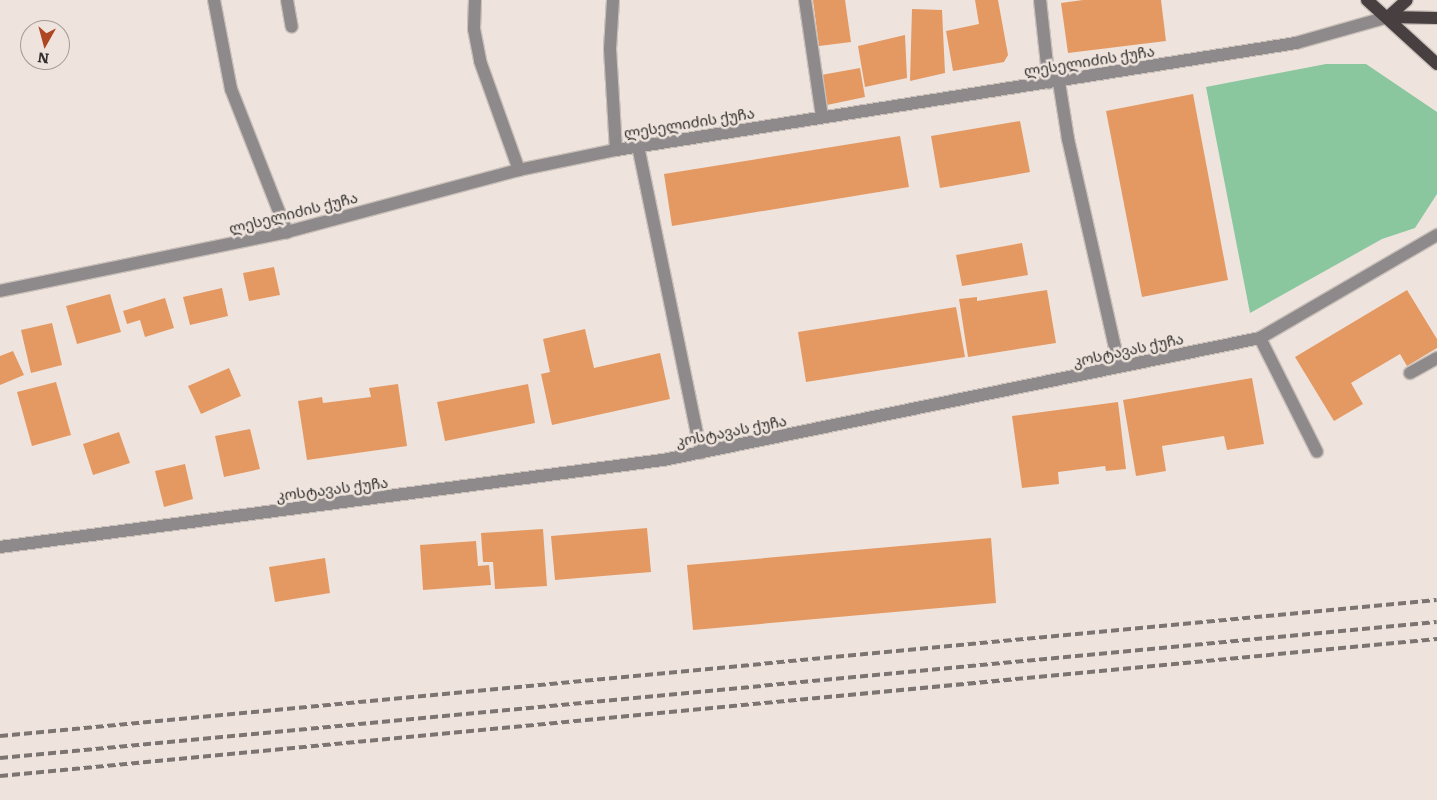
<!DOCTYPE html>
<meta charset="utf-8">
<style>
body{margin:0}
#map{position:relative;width:1437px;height:800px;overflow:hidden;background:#eee4dd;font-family:Literata,"Noto Sans Georgian",serif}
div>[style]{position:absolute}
.green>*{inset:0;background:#8ac69e}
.building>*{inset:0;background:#e49963}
.roads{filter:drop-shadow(1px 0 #c9c0ba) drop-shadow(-1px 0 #c9c0ba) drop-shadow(0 1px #c9c0ba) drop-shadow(0 -1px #c9c0ba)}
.minor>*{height:12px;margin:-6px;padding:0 6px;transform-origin:6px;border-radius:6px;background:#8e898a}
.major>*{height:12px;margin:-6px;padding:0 6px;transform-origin:6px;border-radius:6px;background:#483f41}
.rail>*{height:4px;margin-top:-2px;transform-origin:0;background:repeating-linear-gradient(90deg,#7b7470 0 8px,transparent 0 12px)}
span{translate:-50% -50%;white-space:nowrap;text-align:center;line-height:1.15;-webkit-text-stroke:5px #eee4dd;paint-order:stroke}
.street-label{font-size:15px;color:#34302e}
.north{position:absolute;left:20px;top:20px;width:50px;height:50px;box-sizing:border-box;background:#eee4dd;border:1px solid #a49c97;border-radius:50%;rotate:187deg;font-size:14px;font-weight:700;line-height:20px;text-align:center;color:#34302e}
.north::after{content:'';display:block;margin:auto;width:18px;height:22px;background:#ae4623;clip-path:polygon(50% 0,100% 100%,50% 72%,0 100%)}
</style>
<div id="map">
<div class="green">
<div style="clip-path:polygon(1326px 64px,1366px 64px,1437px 112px,1437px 194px,1415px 228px,1382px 239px,1250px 313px,1206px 87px)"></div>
</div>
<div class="building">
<div style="clip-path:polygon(813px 0,845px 0,851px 42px,819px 46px)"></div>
<div style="clip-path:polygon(975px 0,998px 0,1008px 55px,1004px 62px,953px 71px,946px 31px,979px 24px)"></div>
<div style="clip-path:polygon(1083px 0,1161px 0,1166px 41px,1068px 53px,1061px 3px)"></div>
<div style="clip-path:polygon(912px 9px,942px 10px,945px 73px,910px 81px)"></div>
<div style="clip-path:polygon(905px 35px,907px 78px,865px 87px,858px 46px)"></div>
<div style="clip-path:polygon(860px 68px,865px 97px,827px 105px,821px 75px)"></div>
<div style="clip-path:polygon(1193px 94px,1228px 280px,1142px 297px,1106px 111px)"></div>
<div style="clip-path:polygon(1020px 121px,1030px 172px,940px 188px,931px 136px)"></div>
<div style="clip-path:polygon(900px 136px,909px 187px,672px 226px,664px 174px)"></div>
<div style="clip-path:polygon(1022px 243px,1028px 275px,962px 286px,956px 255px)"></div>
<div style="clip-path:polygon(274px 267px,280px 295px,249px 301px,243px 273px)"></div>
<div style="clip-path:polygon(222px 288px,228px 316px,190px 325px,183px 297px)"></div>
<div style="clip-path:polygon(1047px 290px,1056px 343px,968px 357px,959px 299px,977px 297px,977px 301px)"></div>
<div style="clip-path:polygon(1407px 290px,1437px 339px,1437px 348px,1407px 366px,1400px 354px,1351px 383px,1363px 404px,1334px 421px,1295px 357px)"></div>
<div style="clip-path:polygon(110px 294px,121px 332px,77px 344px,66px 306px)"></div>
<div style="clip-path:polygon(165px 298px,174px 328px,145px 337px,140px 320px,127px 324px,123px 311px)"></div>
<div style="clip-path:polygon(956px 307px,965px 357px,806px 382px,798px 332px)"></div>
<div style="clip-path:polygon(52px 323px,62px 365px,31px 373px,21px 330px)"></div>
<div style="clip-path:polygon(585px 329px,594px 368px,660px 353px,670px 399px,552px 425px,541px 374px,550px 372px,543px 339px)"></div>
<div style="clip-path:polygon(13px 351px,24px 375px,0 385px,0 356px)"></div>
<div style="clip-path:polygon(229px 368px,241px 396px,201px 414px,188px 386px)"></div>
<div style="clip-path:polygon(1252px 378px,1264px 444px,1227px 450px,1224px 436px,1162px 446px,1166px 471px,1136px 476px,1123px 400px)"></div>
<div style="clip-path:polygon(56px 382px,71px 435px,32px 446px,17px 392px)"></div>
<div style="clip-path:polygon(398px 384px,407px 446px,307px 460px,298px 401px,322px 397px,323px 403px,371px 397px,369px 388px)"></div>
<div style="clip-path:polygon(528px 384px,535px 423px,445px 441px,437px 402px)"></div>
<div style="clip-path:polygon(1118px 402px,1126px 469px,1106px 471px,1105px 466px,1058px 472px,1059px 484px,1022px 488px,1012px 416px)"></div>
<div style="clip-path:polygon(250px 429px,260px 469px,224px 477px,215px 436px)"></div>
<div style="clip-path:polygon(119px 432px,130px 463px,93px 475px,83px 444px)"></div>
<div style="clip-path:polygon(185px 464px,193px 499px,164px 507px,155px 471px)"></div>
<div style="clip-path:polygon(647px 528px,651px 572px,555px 580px,551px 536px)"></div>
<div style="clip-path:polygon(543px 529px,547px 586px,495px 589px,493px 562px,483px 562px,481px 533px)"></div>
<div style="clip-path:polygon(991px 538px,996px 603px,693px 630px,687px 565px)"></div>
<div style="clip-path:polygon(476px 541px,478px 566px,489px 565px,491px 585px,423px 590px,420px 545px)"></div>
<div style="clip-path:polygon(325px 558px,330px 593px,275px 602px,269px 567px)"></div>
</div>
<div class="roads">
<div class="minor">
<div style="left:214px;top:0;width:91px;rotate:79.2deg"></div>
<div style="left:231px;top:89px;width:154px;rotate:68.6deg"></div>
<div style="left:287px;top:0;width:27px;rotate:80deg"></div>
<div style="left:475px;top:0;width:29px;rotate:92deg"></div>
<div style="left:474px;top:29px;width:33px;rotate:79deg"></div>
<div style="left:480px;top:61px;width:116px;rotate:70.3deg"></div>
<div style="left:613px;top:0;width:49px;rotate:93.5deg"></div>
<div style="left:610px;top:49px;width:101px;rotate:86.6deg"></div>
<div style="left:805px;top:0;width:118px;rotate:81.7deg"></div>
<div style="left:1040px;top:0;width:83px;rotate:83.8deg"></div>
<div style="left:1059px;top:82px;width:58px;rotate:81deg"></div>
<div style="left:1068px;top:139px;width:233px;rotate:77.3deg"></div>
<div style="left:638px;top:146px;width:313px;rotate:78.4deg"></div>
<div style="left:0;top:291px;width:293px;rotate:-11.6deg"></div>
<div style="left:287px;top:232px;width:240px;rotate:-15deg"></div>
<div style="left:519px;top:170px;width:99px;rotate:-11.7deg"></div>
<div style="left:616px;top:150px;width:688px;rotate:-8.94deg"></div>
<div style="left:1296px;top:43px;width:96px;rotate:-15.8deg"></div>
<div style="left:1260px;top:338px;width:127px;rotate:63.4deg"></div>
<div style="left:1410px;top:373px;width:31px;rotate:-29deg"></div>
<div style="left:0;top:547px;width:669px;rotate:-7.48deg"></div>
<div style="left:663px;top:460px;width:609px;rotate:-11.55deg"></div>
<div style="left:1260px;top:338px;width:205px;rotate:-30.2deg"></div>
</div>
<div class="major">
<div style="left:1367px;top:0;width:95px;rotate:42.4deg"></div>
<div style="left:1388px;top:17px;width:49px;rotate:1.2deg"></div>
<div style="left:1388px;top:17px;width:25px;rotate:-42deg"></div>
</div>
</div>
<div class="rail">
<div style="left:0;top:736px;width:1443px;rotate:-5.41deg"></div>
<div style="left:0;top:758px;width:1443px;rotate:-5.41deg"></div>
<div style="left:0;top:776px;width:1444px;rotate:-5.45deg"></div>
</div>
<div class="street-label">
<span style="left:1089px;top:60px;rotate:-9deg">ლესელიძის ქუჩა</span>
<span style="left:689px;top:122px;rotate:-9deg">ლესელიძის ქუჩა</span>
<span style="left:293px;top:212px;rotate:-14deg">ლესელიძის ქუჩა</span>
<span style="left:1128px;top:349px;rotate:-12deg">კოსტავას ქუჩა</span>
<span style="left:731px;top:430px;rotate:-11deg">კოსტავას ქუჩა</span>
<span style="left:332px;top:488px;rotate:-7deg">კოსტავას ქუჩა</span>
</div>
<div class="north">N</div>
</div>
